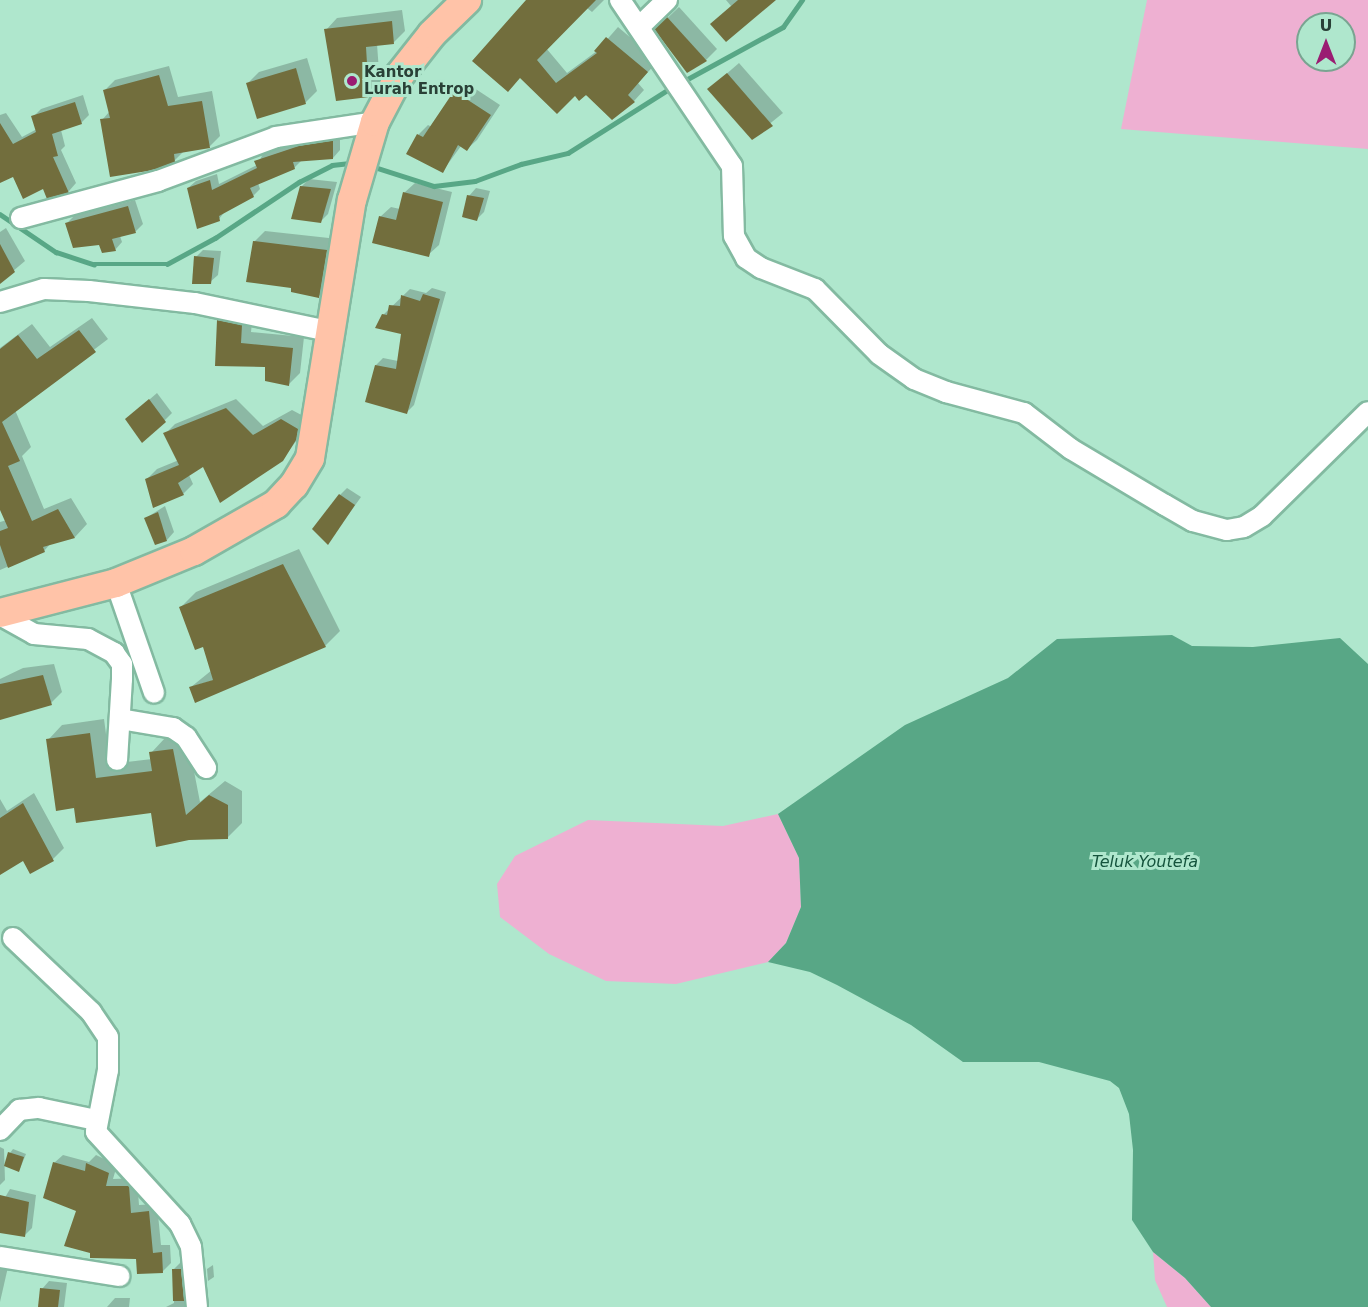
<!DOCTYPE html>
<style>
body{margin:0}
#map{position:relative;width:1368px;height:1307px;overflow:hidden;background:#afe7cd;font-family:"DejaVu Sans",sans-serif}
div>[style]{position:absolute}
.green>*{inset:0;background:#eeb0d2}
.water>*{inset:0;background:#58a786}
.shadow>*{inset:0;background:#0003}
.stream>*{height:4.5px;margin:-2.25px;padding:0 2.25px;transform-origin:2.25px;border-radius:2.25px;background:#58a786}
.building>*{inset:0;background:#726e3d}
.roads{filter:drop-shadow(2px 0 #83baa1) drop-shadow(-2px 0 #83baa1) drop-shadow(0 2px #83baa1) drop-shadow(0 -2px #83baa1)}
.minor>*{height:20px;margin:-10px;padding:0 10px;transform-origin:10px;border-radius:10px;background:#fff}
.highway>*{height:28px;margin:-14px;padding:0 14px;transform-origin:14px;border-radius:14px;background:#ffc3a8}
.dots>*{width:16px;height:16px;translate:-50% -50%;box-sizing:border-box;border:3px solid #afe7cd;border-radius:50%}
span{translate:-50% -50%;white-space:nowrap;text-align:center;line-height:1.15;-webkit-text-stroke:6px #afe7cd;paint-order:stroke}
.poi-label{font-size:15px;color:#294036;font-weight:700}
.left{translate:0 -50%;text-align:left}
.water-label{font-size:16px;color:#15543d;font-style:italic}
.north{position:absolute;left:1296px;top:12px;width:60px;height:60px;box-sizing:border-box;background:#afe7cd;border:2px solid #79a491;border-radius:50%;rotate:0deg;font-size:16px;font-weight:700;line-height:24px;text-align:center;color:#294036}
.north::after{content:'';display:block;margin:auto;width:21px;height:27px;background:#9a1c72;clip-path:polygon(50% 0,100% 100%,50% 72%,0 100%)}
</style>
<div id="map">
<div class="green">
<div style="clip-path:polygon(evenodd,1147px 0,1368px 0,1368px 149px,1121px 129px,1147px 0,1308px 24px,1344px 24px,1344px 60px,1308px 60px,1308px 24px)"></div>
<div style="clip-path:polygon(778px 814px,799px 858px,801px 907px,786px 943px,768px 962px,676px 984px,606px 981px,549px 954px,500px 917px,497px 884px,515px 856px,588px 820px,723px 826px)"></div>
<div style="clip-path:polygon(1153px 1252px,1185px 1278px,1211px 1307px,1167px 1307px,1155px 1280px)"></div>
</div>
<div class="water">
<div style="clip-path:polygon(1172px 635px,1192px 646px,1253px 647px,1340px 638px,1368px 664px,1368px 1307px,1211px 1307px,1185px 1278px,1153px 1252px,1132px 1220px,1133px 1150px,1129px 1114px,1119px 1088px,1110px 1081px,1039px 1062px,963px 1062px,911px 1025px,837px 985px,810px 972px,768px 962px,786px 943px,801px 907px,799px 858px,778px 814px,905px 725px,1008px 678px,1057px 639px)"></div>
</div>
<div class="shadow">
<div style="clip-path:polygon(529px 0,604px 0,592px 12px,587px 8px,546px 48px,567px 73px,597px 51px,618px 27px,658px 61px,638px 83px,644px 90px,634px 101px,575px 94px,521px 76px)"></div>
<div style="clip-path:polygon(726px 0,774px 0,731px 6px)"></div>
<div style="clip-path:polygon(679px 7px,717px 49px,706px 60px,656px 29px)"></div>
<div style="clip-path:polygon(402px 10px,405px 31px,394px 42px,377px 44px,380px 85px,369px 96px,326px 30px,337px 18px)"></div>
<div style="clip-path:polygon(307px 58px,317px 91px,306px 102px,258px 117px,247px 84px,259px 72px)"></div>
<div style="clip-path:polygon(739px 63px,783px 113px,752px 138px,709px 89px)"></div>
<div style="clip-path:polygon(169px 66px,178px 97px,212px 91px,220px 136px,210px 146px,184px 151px,174px 161px,102px 120px,110px 111px,104px 91px,115px 80px)"></div>
<div style="clip-path:polygon(465px 82px,500px 105px,477px 140px,467px 149px,461px 146px,442px 172px,418px 135px,428px 125px,432px 127px)"></div>
<div style="clip-path:polygon(83px 95px,89px 115px,81px 123px,61px 130px,65px 146px,61px 150px,76px 183px,69px 191px,48px 197px,44px 187px,14px 175px,0 181px,0 115px,6px 113px,22px 137px,37px 129px,33px 117px,41px 109px)"></div>
<div style="clip-path:polygon(340px 134px,340px 150px,333px 158px,302px 160px,294px 168px,258px 183px,260px 189px,253px 196px,226px 210px,219px 219px,188px 188px,196px 181px,217px 174px,219px 184px,257px 165px,263px 154px,307px 139px)"></div>
<div style="clip-path:polygon(309px 179px,337px 182px,328px 214px,320px 222px,301px 187px)"></div>
<div style="clip-path:polygon(415px 183px,452px 192px,439px 245px,428px 255px,380px 217px,391px 207px,400px 209px,404px 193px)"></div>
<div style="clip-path:polygon(476px 188px,490px 191px,484px 212px,477px 219px,469px 196px)"></div>
<div style="clip-path:polygon(135px 200px,143px 224px,136px 231px,120px 236px,122px 242px,115px 250px,67px 223px,74px 216px)"></div>
<div style="clip-path:polygon(6px 228px,25px 261px,0 282px,0 232px)"></div>
<div style="clip-path:polygon(265px 231px,338px 239px,330px 286px,318px 297px,293px 287px,254px 242px)"></div>
<div style="clip-path:polygon(203px 250px,221px 251px,218px 275px,210px 282px,196px 257px)"></div>
<div style="clip-path:polygon(432px 288px,446px 292px,414px 405px,407px 412px,389px 409px,376px 365px,383px 358px,398px 361px,403px 333px,383px 315px,410px 289px,426px 293px)"></div>
<div style="clip-path:polygon(230px 309px,253px 314px,251px 332px,304px 337px,300px 373px,288px 385px,267px 366px,216px 364px,219px 321px)"></div>
<div style="clip-path:polygon(92px 318px,108px 339px,15px 410px,31px 447px,22px 456px,44px 509px,71px 498px,87px 524px,75px 537px,51px 543px,44px 551px,0 570px,0 522px,7px 520px,0 506px,0 348px,32px 324px,50px 347px)"></div>
<div style="clip-path:polygon(157px 393px,172px 413px,164px 421px,127px 419px)"></div>
<div style="clip-path:polygon(236px 399px,263px 426px,292px 410px,307px 418px,306px 428px,282px 460px,204px 465px,189px 475px,193px 484px,183px 494px,146px 480px,157px 469px,179px 460px,165px 434px,175px 424px)"></div>
<div style="clip-path:polygon(347px 488px,361px 497px,328px 543px,340px 495px)"></div>
<div style="clip-path:polygon(165px 506px,174px 532px,167px 540px,146px 518px)"></div>
<div style="clip-path:polygon(299px 549px,340px 631px,325px 646px,191px 687px,212px 670px,204px 645px,180px 608px,196px 592px)"></div>
<div style="clip-path:polygon(54px 664px,62px 692px,51px 703px,0 719px,0 679px,23px 668px)"></div>
<div style="clip-path:polygon(104px 719px,110px 764px,152px 759px,151px 753px,165px 738px,187px 735px,200px 802px,225px 781px,242px 791px,242px 823px,227px 838px,153px 811px,75px 806px,48px 740px,62px 725px)"></div>
<div style="clip-path:polygon(34px 793px,64px 848px,53px 859px,24px 859px,0 873px,0 799px,7px 811px)"></div>
<div style="clip-path:polygon(0 1147px,4px 1149px,5px 1180px,0 1185px)"></div>
<div style="clip-path:polygon(13px 1149px,26px 1154px,19px 1171px,10px 1153px)"></div>
<div style="clip-path:polygon(63px 1155px,89px 1162px,96px 1155px,117px 1165px,113px 1179px,137px 1178px,139px 1205px,157px 1204px,161px 1245px,170px 1245px,171px 1263px,162px 1272px,137px 1257px,78px 1210px,54px 1163px)"></div>
<div style="clip-path:polygon(10px 1189px,36px 1195px,32px 1228px,25px 1235px,0 1232px,0 1206px)"></div>
<div style="clip-path:polygon(181px 1262px,188px 1262px,189px 1307px,166px 1307px,174px 1303px,173px 1270px)"></div>
<div style="clip-path:polygon(213px 1265px,214px 1277px,208px 1281px,207px 1269px)"></div>
<div style="clip-path:polygon(0 1267px,8px 1267px,0 1302px)"></div>
<div style="clip-path:polygon(49px 1281px,67px 1283px,64px 1307px,40px 1307px,42px 1289px)"></div>
<div style="clip-path:polygon(115px 1298px,130px 1298px,129px 1307px,107px 1307px)"></div>
</div>
<div class="stream">
<div style="left:682px;top:82px;width:115px;rotate:-28.6deg"></div>
<div style="left:783px;top:27px;width:33px;rotate:-55deg"></div>
<div style="left:371px;top:166px;width:66px;rotate:17.6deg"></div>
<div style="left:434px;top:186px;width:41px;rotate:-7deg"></div>
<div style="left:475px;top:181px;width:49px;rotate:-20.3deg"></div>
<div style="left:521px;top:164px;width:48px;rotate:-13.2deg"></div>
<div style="left:568px;top:153px;width:123px;rotate:-32.4deg"></div>
<div style="left:0;top:214px;width:68px;rotate:34.2deg"></div>
<div style="left:56px;top:252px;width:40px;rotate:18deg"></div>
<div style="left:94px;top:264px;width:73px"></div>
<div style="left:167px;top:264px;width:55px;rotate:-28.4deg"></div>
<div style="left:215px;top:238px;width:101px;rotate:-33.7deg"></div>
<div style="left:299px;top:182px;width:37px;rotate:-27deg"></div>
<div style="left:332px;top:165px;width:20px;rotate:-6deg"></div>
</div>
<div class="building">
<div style="clip-path:polygon(526px 0,596px 0,537px 60px,556px 83px,597px 53px,594px 51px,606px 37px,648px 72px,628px 95px,635px 102px,612px 120px,586px 95px,579px 101px,575px 96px,557px 114px,520px 78px,508px 92px,472px 61px)"></div>
<div style="clip-path:polygon(738px 0,776px 0,726px 42px,710px 24px)"></div>
<div style="clip-path:polygon(667px 17px,707px 61px,687px 73px,654px 29px)"></div>
<div style="clip-path:polygon(392px 21px,394px 44px,366px 47px,369px 97px,336px 101px,324px 29px)"></div>
<div style="clip-path:polygon(296px 68px,306px 104px,257px 119px,246px 83px)"></div>
<div style="clip-path:polygon(727px 73px,773px 126px,752px 140px,707px 89px)"></div>
<div style="clip-path:polygon(159px 75px,168px 106px,202px 101px,210px 148px,174px 154px,175px 162px,154px 170px,110px 177px,100px 119px,110px 118px,103px 90px)"></div>
<div style="clip-path:polygon(454px 91px,491px 115px,467px 151px,458px 145px,443px 173px,406px 154px,417px 134px,423px 137px)"></div>
<div style="clip-path:polygon(75px 102px,82px 124px,52px 134px,58px 156px,53px 157px,69px 193px,47px 199px,43px 189px,23px 199px,13px 177px,0 183px,0 123px,13px 144px,36px 132px,31px 116px)"></div>
<div style="clip-path:polygon(333px 140px,333px 159px,293px 162px,295px 169px,250px 188px,254px 197px,219px 216px,220px 221px,197px 229px,187px 188px,210px 180px,212px 190px,257px 168px,254px 161px,299px 146px)"></div>
<div style="clip-path:polygon(300px 186px,331px 189px,321px 223px,291px 219px)"></div>
<div style="clip-path:polygon(403px 192px,443px 202px,429px 257px,372px 243px,379px 216px,396px 220px)"></div>
<div style="clip-path:polygon(467px 195px,484px 198px,477px 221px,462px 217px)"></div>
<div style="clip-path:polygon(128px 206px,136px 233px,112px 239px,116px 251px,102px 253px,99px 245px,73px 248px,65px 223px)"></div>
<div style="clip-path:polygon(253px 241px,327px 250px,319px 298px,291px 292px,291px 288px,246px 282px)"></div>
<div style="clip-path:polygon(0 244px,15px 272px,0 284px)"></div>
<div style="clip-path:polygon(194px 256px,214px 258px,211px 284px,192px 284px)"></div>
<div style="clip-path:polygon(423px 294px,440px 299px,407px 414px,365px 402px,375px 365px,396px 369px,401px 334px,375px 328px,382px 314px,387px 315px,389px 305px,400px 306px,401px 295px,420px 301px)"></div>
<div style="clip-path:polygon(217px 320px,242px 325px,241px 343px,293px 348px,289px 386px,265px 381px,265px 367px,215px 366px)"></div>
<div style="clip-path:polygon(79px 330px,96px 352px,2px 422px,20px 461px,8px 466px,32px 521px,58px 509px,75px 538px,43px 547px,45px 552px,8px 568px,0 545px,0 531px,8px 528px,0 510px,0 349px,18px 335px,37px 359px)"></div>
<div style="clip-path:polygon(149px 399px,166px 422px,142px 443px,125px 419px)"></div>
<div style="clip-path:polygon(226px 408px,253px 435px,281px 419px,298px 429px,296px 440px,283px 461px,220px 503px,203px 467px,178px 483px,184px 495px,153px 508px,145px 479px,179px 465px,163px 433px)"></div>
<div style="clip-path:polygon(339px 494px,355px 505px,328px 545px,312px 529px)"></div>
<div style="clip-path:polygon(158px 512px,167px 541px,155px 545px,144px 518px)"></div>
<div style="clip-path:polygon(283px 564px,326px 647px,195px 703px,189px 687px,213px 680px,203px 647px,195px 650px,179px 607px)"></div>
<div style="clip-path:polygon(43px 675px,52px 705px,0 720px,0 684px)"></div>
<div style="clip-path:polygon(90px 733px,96px 778px,152px 771px,149px 752px,173px 749px,186px 815px,209px 795px,228px 805px,228px 839px,189px 840px,156px 847px,151px 813px,76px 823px,74px 808px,56px 811px,46px 739px)"></div>
<div style="clip-path:polygon(23px 803px,54px 861px,30px 874px,23px 861px,0 875px,0 818px)"></div>
<div style="clip-path:polygon(8px 1152px,24px 1157px,19px 1172px,4px 1166px)"></div>
<div style="clip-path:polygon(53px 1162px,85px 1171px,86px 1163px,109px 1173px,106px 1186px,129px 1186px,131px 1213px,149px 1211px,153px 1253px,162px 1252px,163px 1273px,137px 1274px,136px 1259px,90px 1258px,90px 1253px,64px 1246px,76px 1211px,43px 1198px)"></div>
<div style="clip-path:polygon(0 1195px,29px 1202px,25px 1237px,0 1233px)"></div>
<div style="clip-path:polygon(172px 1269px,181px 1269px,184px 1301px,173px 1301px)"></div>
<div style="clip-path:polygon(40px 1288px,60px 1290px,58px 1307px,38px 1307px)"></div>
</div>
<div class="roads">
<div class="minor">
<div style="left:620px;top:0;width:200px;rotate:56deg"></div>
<div style="left:732px;top:166px;width:70px;rotate:88.4deg"></div>
<div style="left:734px;top:236px;width:25px;rotate:61deg"></div>
<div style="left:746px;top:258px;width:18px;rotate:34deg"></div>
<div style="left:761px;top:268px;width:58px;rotate:21.3deg"></div>
<div style="left:815px;top:289px;width:91px;rotate:45.4deg"></div>
<div style="left:879px;top:354px;width:43px;rotate:35.5deg"></div>
<div style="left:914px;top:379px;width:35px;rotate:22deg"></div>
<div style="left:946px;top:392px;width:81px;rotate:15.1deg"></div>
<div style="left:1024px;top:413px;width:59px;rotate:37.5deg"></div>
<div style="left:1071px;top:449px;width:109px;rotate:30.8deg"></div>
<div style="left:1165px;top:505px;width:32px;rotate:30deg"></div>
<div style="left:1193px;top:521px;width:35px;rotate:15deg"></div>
<div style="left:1227px;top:530px;width:17px;rotate:-10deg"></div>
<div style="left:1244px;top:527px;width:21px;rotate:-31deg"></div>
<div style="left:1262px;top:516px;width:148px;rotate:-44.5deg"></div>
<div style="left:639px;top:27px;width:39px;rotate:-44deg"></div>
<div style="left:21px;top:218px;width:142px;rotate:-15.1deg"></div>
<div style="left:158px;top:181px;width:126px;rotate:-20.4deg"></div>
<div style="left:276px;top:137px;width:100px;rotate:-8.6deg"></div>
<div style="left:0;top:302px;width:46px;rotate:-16.5deg"></div>
<div style="left:44px;top:289px;width:45px;rotate:2.5deg"></div>
<div style="left:89px;top:291px;width:107px;rotate:6.5deg"></div>
<div style="left:195px;top:303px;width:141px;rotate:11.9deg"></div>
<div style="left:116px;top:583px;width:116px;rotate:70.9deg"></div>
<div style="left:0;top:615px;width:39px;rotate:29deg"></div>
<div style="left:34px;top:634px;width:54px;rotate:5.3deg"></div>
<div style="left:88px;top:639px;width:30px;rotate:28deg"></div>
<div style="left:114px;top:653px;width:14px;rotate:54deg"></div>
<div style="left:122px;top:664px;width:15px;rotate:90deg"></div>
<div style="left:122px;top:679px;width:81px;rotate:93.5deg"></div>
<div style="left:120px;top:719px;width:54px;rotate:9.6deg"></div>
<div style="left:173px;top:728px;width:16px;rotate:35deg"></div>
<div style="left:186px;top:737px;width:37px;rotate:57deg"></div>
<div style="left:13px;top:938px;width:108px;rotate:43.5deg"></div>
<div style="left:91px;top:1012px;width:30px;rotate:56deg"></div>
<div style="left:108px;top:1037px;width:33px;rotate:90deg"></div>
<div style="left:108px;top:1070px;width:63px;rotate:101deg"></div>
<div style="left:96px;top:1132px;width:125px;rotate:47.6deg"></div>
<div style="left:180px;top:1224px;width:25px;rotate:64deg"></div>
<div style="left:191px;top:1247px;width:60px;rotate:84.3deg"></div>
<div style="left:0;top:1130px;width:28px;rotate:-46deg"></div>
<div style="left:19px;top:1110px;width:20px;rotate:-6deg"></div>
<div style="left:39px;top:1108px;width:58px;rotate:11.9deg"></div>
<div style="left:0;top:1257px;width:121px;rotate:9.1deg"></div>
</div>
<div class="highway">
<div style="left:0;top:613px;width:120px;rotate:-14.5deg"></div>
<div style="left:116px;top:583px;width:84px;rotate:-22.3deg"></div>
<div style="left:194px;top:551px;width:95px;rotate:-29.8deg"></div>
<div style="left:276px;top:504px;width:26px;rotate:-47deg"></div>
<div style="left:294px;top:485px;width:31px;rotate:-59deg"></div>
<div style="left:310px;top:458px;width:261px;rotate:-80.8deg"></div>
<div style="left:352px;top:200px;width:81px;rotate:-73.6deg"></div>
<div style="left:375px;top:122px;width:52px;rotate:-62.4deg"></div>
<div style="left:399px;top:76px;width:53px;rotate:-51.8deg"></div>
<div style="left:432px;top:34px;width:49px;rotate:-44.2deg"></div>
</div>
</div>
<div class="dots">
<div style="left:352px;top:81px;background:#9a1c72"></div>
</div>
<div class="poi-label">
<span class="left" style="left:364px;top:81px">Kantor<br>Lurah Entrop</span>
</div>
<div class="water-label">
<span style="left:1145px;top:862px">Teluk Youtefa</span>
</div>
<div class="north">U</div>
</div>
